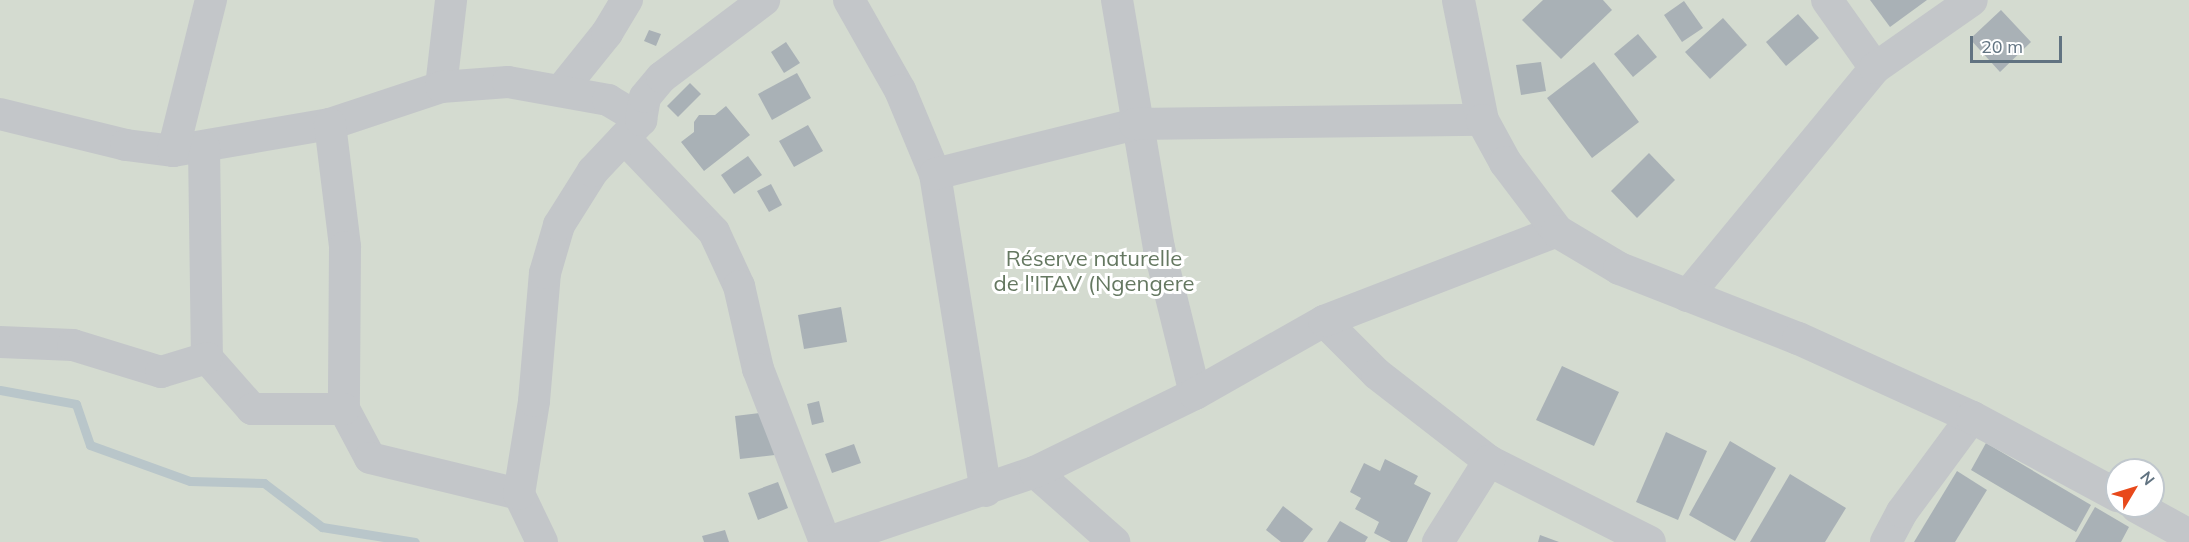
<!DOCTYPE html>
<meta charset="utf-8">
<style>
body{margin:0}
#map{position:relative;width:2189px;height:542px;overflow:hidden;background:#f4f4ef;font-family:Mulish,sans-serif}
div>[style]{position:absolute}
.green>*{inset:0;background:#d4dbd0}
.stream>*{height:9px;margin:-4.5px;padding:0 4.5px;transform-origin:4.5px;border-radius:4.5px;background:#b9c6ca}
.building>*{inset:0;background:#a9b1b6}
.minor>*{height:32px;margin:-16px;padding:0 16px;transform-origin:16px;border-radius:16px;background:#c3c6c9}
.tertiary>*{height:33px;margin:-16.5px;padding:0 16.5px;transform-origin:16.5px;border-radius:16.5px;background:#c3c6c9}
span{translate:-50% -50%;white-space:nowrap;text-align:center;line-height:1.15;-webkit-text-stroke:6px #fff;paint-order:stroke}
.park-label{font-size:22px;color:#657861}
.north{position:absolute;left:2105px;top:458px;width:60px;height:60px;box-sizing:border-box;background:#fff;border:2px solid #c0c7cd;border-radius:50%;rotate:52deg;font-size:16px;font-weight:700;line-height:24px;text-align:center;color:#617381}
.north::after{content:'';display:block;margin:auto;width:21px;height:27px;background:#e8491b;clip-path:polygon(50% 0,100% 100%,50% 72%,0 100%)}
.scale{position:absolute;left:1970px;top:36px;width:92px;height:27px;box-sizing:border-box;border:3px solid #617381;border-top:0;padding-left:8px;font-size:18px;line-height:21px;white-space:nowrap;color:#617381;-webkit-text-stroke:4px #fff;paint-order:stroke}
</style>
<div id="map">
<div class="green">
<div style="clip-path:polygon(evenodd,0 0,2189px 0,2189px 542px,0 542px,0 0,2117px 470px,2153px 470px,2153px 506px,2117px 506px,2117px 470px)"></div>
</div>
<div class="stream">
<div style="left:0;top:390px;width:77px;rotate:10.4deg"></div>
<div style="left:76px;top:404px;width:43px;rotate:71.1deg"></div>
<div style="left:90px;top:445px;width:106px;rotate:19.8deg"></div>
<div style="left:190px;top:481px;width:74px;rotate:1.5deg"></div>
<div style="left:264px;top:483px;width:73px;rotate:37.2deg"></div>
<div style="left:322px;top:527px;width:94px;rotate:9.2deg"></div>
</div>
<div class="building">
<div style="clip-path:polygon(1543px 0,1603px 0,1612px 10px,1561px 59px,1522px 20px)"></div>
<div style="clip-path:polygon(1870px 0,1927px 0,1890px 27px)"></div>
<div style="clip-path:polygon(1684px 1px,1703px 28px,1682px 42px,1664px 15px)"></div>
<div style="clip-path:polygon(2001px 10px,2031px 42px,2000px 72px,1970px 39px)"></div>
<div style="clip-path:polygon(1798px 14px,1819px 38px,1786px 66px,1766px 42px)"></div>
<div style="clip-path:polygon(1723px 18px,1747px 45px,1710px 79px,1685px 52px)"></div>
<div style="clip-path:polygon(649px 30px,661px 34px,656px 46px,644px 41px)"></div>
<div style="clip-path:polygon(1638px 34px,1657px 57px,1633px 77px,1614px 54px)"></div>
<div style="clip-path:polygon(786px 42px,800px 63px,784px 73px,771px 52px)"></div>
<div style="clip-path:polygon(1541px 62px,1546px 91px,1521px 95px,1516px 65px)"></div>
<div style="clip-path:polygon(1594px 62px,1639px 122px,1592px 158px,1547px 98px)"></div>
<div style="clip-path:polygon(797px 73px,811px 98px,772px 120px,758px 94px)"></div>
<div style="clip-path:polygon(690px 83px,701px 94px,678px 117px,667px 106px)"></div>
<div style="clip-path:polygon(726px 106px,750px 135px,704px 171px,681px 142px,694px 132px,694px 122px,699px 115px,715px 115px)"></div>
<div style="clip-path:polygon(808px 125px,823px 151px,794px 167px,779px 141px)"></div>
<div style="clip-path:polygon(1649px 153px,1675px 180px,1637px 218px,1611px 191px)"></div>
<div style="clip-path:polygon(748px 156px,762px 175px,734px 194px,721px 175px)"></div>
<div style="clip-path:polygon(771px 184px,782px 205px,769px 212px,757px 191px)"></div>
<div style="clip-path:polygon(841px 307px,847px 342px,804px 349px,798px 315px)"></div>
<div style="clip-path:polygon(1562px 366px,1619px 392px,1594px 446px,1536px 420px)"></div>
<div style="clip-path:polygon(819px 401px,824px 422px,812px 425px,807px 404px)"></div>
<div style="clip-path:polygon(769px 412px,775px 455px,740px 459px,735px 416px)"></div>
<div style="clip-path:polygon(1666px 432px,1707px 451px,1678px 520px,1636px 502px)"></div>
<div style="clip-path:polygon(1730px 441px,1776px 468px,1735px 541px,1689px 515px)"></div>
<div style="clip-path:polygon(1986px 443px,2091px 505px,2076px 532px,1971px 470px)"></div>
<div style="clip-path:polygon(854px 444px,861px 463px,832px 473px,825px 454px)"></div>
<div style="clip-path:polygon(1385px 459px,1418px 476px,1414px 484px,1431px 493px,1407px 542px,1391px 542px,1374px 533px,1379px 522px,1355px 509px,1361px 498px,1350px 492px,1364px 463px,1380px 471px)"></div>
<div style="clip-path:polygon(1957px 471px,1987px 490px,1955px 542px,1914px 542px)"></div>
<div style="clip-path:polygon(1790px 474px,1846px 508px,1825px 542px,1750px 542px)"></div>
<div style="clip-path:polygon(778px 482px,788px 508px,758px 520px,748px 493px)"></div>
<div style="clip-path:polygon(1283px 506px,1313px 529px,1303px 542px,1281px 542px,1266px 530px)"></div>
<div style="clip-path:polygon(2095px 507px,2129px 527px,2121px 542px,2075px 542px)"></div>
<div style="clip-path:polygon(1340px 521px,1368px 537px,1365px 542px,1327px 542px)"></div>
<div style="clip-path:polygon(725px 530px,729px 542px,704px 542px,702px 536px)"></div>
<div style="clip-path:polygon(1540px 535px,1559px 542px,1538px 542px)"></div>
</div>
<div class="minor">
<div style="left:849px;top:0;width:103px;rotate:60.5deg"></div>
<div style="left:900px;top:90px;width:91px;rotate:67.4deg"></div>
<div style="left:935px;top:174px;width:321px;rotate:80.9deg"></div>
<div style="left:1117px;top:0;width:252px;rotate:80.4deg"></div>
<div style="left:1159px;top:248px;width:150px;rotate:76.1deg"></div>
<div style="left:1827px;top:0;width:83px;rotate:54.8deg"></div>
<div style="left:441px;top:87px;width:88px;rotate:-83.4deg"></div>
<div style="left:562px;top:89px;width:72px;rotate:-51.2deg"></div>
<div style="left:607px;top:33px;width:39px;rotate:-59deg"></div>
<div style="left:0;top:114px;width:130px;rotate:13.8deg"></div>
<div style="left:126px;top:145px;width:47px;rotate:7.3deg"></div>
<div style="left:173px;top:151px;width:159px;rotate:-9.8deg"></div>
<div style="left:330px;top:124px;width:117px;rotate:-18.4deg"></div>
<div style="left:441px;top:87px;width:67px;rotate:-4.3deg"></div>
<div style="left:508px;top:82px;width:102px;rotate:10.2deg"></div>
<div style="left:608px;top:100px;width:39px;rotate:31deg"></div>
<div style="left:330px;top:124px;width:124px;rotate:83deg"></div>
<div style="left:345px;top:247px;width:162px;rotate:90.4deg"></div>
<div style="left:344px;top:409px;width:55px;rotate:62deg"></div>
<div style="left:370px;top:458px;width:153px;rotate:13.6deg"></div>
<div style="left:624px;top:138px;width:130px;rotate:46.2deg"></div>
<div style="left:714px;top:232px;width:60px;rotate:65.2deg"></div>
<div style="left:739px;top:286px;width:85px;rotate:77.1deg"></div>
<div style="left:758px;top:369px;width:186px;rotate:68.8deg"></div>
<div style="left:204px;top:147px;width:211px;rotate:89.2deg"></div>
<div style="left:207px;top:358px;width:68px;rotate:48.6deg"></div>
<div style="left:252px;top:409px;width:92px"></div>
<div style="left:173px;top:151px;width:156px;rotate:-75.9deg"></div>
<div style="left:935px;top:174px;width:206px;rotate:-14deg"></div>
<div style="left:1135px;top:124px;width:347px;rotate:-0.7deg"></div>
<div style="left:1687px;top:296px;width:296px;rotate:-50.5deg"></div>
<div style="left:1875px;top:68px;width:118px;rotate:-35deg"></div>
<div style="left:1324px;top:321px;width:75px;rotate:45deg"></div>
<div style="left:1377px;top:374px;width:142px;rotate:37.8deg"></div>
<div style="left:1489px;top:461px;width:180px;rotate:26.7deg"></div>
<div style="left:0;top:342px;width:73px;rotate:2.4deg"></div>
<div style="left:73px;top:345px;width:92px;rotate:17.1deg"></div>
<div style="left:161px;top:372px;width:48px;rotate:-16.9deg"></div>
<div style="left:1035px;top:472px;width:106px;rotate:41.5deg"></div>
<div style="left:542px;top:542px;width:53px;rotate:-115.6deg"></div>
<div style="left:519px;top:494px;width:94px;rotate:-80.8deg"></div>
<div style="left:534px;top:401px;width:128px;rotate:-85.1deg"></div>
<div style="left:545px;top:273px;width:50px;rotate:-73.7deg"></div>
<div style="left:559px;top:225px;width:64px;rotate:-57.8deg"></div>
<div style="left:593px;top:171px;width:70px;rotate:-46.7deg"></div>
<div style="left:641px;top:120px;width:23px;rotate:-80deg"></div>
<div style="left:645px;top:97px;width:26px;rotate:-50deg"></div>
<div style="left:662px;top:77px;width:128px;rotate:-37deg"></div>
<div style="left:829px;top:542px;width:218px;rotate:-18.8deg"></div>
<div style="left:1035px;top:472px;width:178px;rotate:-26deg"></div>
<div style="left:1195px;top:394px;width:148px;rotate:-29.5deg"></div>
<div style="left:1324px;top:321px;width:250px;rotate:-21.1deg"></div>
<div style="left:1438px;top:542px;width:96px;rotate:-57.8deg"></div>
<div style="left:1886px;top:542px;width:34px;rotate:-62deg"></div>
<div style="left:1902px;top:512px;width:118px;rotate:-53.6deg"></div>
</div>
<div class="tertiary">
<div style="left:1458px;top:0;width:122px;rotate:78.7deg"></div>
<div style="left:1482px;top:120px;width:48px;rotate:61.3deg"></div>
<div style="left:1505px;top:162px;width:86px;rotate:53deg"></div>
<div style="left:1557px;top:231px;width:72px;rotate:30.8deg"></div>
<div style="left:1619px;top:268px;width:192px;rotate:21.4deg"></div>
<div style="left:1798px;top:338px;width:191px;rotate:24.4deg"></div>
<div style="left:1972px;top:417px;width:165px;rotate:28.3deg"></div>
<div style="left:2136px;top:506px;width:60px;rotate:28.7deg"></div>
</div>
<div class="park-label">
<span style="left:1094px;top:271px">Réserve naturelle<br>de l'ITAV (Ngengere</span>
</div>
<div class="north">N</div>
<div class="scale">20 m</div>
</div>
